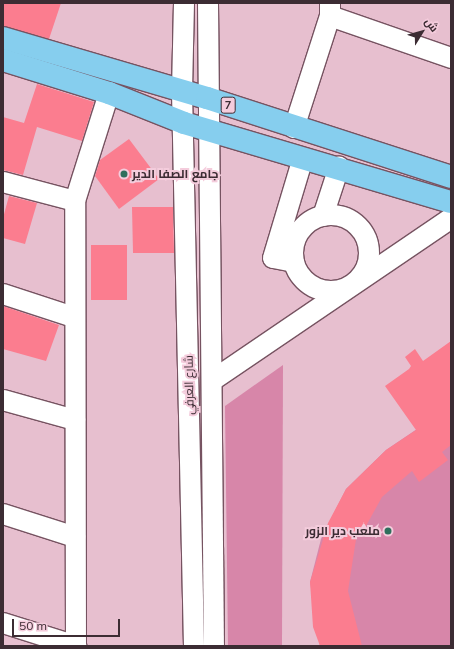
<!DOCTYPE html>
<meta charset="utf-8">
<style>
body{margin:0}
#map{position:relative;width:454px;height:649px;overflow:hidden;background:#e7bfcf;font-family:Mulish,Cairo,sans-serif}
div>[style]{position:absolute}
.green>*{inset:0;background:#d786a9}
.building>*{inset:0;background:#fb7d8f}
.roads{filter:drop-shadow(1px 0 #765361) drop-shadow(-1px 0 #765361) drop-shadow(0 1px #765361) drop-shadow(0 -1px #765361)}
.minor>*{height:20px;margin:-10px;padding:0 10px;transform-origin:10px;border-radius:10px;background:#fff}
.minor>.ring{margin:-10px;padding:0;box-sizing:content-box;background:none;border:20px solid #fff;border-radius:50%}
.major>*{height:22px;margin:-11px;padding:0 11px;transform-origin:11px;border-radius:11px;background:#86ceee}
.dots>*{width:11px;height:11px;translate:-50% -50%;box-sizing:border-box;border:2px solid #f4ccdc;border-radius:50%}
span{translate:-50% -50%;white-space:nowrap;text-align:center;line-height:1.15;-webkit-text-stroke:4px #f4ccdc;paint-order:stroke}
.shield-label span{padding:1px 3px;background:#f4ccdc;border:1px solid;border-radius:3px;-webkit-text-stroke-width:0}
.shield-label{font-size:11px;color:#3c2c33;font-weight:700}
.poi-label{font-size:12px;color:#3c2c33;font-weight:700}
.left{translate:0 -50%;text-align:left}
.right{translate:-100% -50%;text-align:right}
.street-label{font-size:12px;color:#3c2c33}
.frame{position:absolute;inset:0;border:4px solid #3c2c33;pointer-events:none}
.north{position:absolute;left:402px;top:12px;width:40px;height:40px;-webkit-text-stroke:3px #f4ccdc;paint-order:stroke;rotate:53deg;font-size:11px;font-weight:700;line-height:16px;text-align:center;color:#3c2c33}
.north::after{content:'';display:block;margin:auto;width:14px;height:18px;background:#3c2c33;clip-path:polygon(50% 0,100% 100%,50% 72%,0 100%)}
.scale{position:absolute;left:12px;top:619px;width:108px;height:18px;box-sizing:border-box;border:2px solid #3c2c33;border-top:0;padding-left:5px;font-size:12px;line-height:14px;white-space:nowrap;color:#3c2c33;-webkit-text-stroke:3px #f4ccdc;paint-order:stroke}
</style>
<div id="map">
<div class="green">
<div style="clip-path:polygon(283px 365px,282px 646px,228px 646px,225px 406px)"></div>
<div style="clip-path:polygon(451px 406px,451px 646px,320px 646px,310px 582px,321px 539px,346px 489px,386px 450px)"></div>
</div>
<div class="building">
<div style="clip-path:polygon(3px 3px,61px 3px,49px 39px,3px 26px)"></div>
<div style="clip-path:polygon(37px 84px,94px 102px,82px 141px,37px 127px,23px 175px,3px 170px,3px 117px,24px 123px)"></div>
<div style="clip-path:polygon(129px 139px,159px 179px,119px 209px,95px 176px,100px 160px)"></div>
<div style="clip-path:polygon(9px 196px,37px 203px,25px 244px,3px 238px,3px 218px)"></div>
<div style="clip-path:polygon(132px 207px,173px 207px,174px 253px,133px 253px)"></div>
<div style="clip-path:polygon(91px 245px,127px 245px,127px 300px,91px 300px)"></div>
<div style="clip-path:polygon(3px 306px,59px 325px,46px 361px,3px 349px)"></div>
<div style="clip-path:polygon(451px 341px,451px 445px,442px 452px,448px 460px,419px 482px,412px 471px,382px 497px,361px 535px,357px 533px,348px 591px,362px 646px,320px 646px,313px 627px,310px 582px,328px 523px,346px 489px,386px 450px,416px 430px,385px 386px,409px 369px,411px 366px,405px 357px,415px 349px,423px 361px)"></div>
</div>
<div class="roads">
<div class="minor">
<div style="left:184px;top:3px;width:89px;rotate:91.3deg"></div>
<div style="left:182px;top:92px;width:554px;rotate:88.76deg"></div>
<div style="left:208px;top:3px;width:643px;rotate:89.47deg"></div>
<div style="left:330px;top:16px;width:128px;rotate:19.1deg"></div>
<div style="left:294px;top:128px;width:118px;rotate:-72.2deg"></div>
<div style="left:330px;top:16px;width:13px;rotate:-90deg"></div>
<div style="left:3px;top:182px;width:74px;rotate:14.8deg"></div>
<div class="ring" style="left:293px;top:215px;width:56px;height:56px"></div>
<div style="left:323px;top:216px;width:52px;rotate:-71.9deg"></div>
<div style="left:294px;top:262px;width:21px;rotate:-169deg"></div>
<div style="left:273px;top:258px;width:104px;rotate:-73.3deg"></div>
<div style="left:3px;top:294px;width:74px;rotate:18.2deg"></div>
<div style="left:213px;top:380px;width:288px;rotate:-34.2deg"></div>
<div style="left:3px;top:400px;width:75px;rotate:15.5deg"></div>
<div style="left:3px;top:514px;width:76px;rotate:17.7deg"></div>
<div style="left:3px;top:623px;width:77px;rotate:17.5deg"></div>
<div style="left:76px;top:646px;width:445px;rotate:-90.1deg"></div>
<div style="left:75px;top:201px;width:113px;rotate:-72.5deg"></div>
</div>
<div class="major">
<div style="left:3px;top:38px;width:213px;rotate:16.4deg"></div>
<div style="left:207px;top:98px;width:256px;rotate:17.9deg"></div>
<div style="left:3px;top:60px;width:111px;rotate:17.3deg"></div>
<div style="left:109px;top:93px;width:81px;rotate:21.8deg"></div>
<div style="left:184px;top:123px;width:278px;rotate:16.5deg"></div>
</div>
</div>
<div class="dots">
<div style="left:124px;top:174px;background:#2f6f5d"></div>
<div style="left:388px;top:531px;background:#2f6f5d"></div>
</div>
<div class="shield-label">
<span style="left:228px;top:105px">7</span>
</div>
<div class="poi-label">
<span class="left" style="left:132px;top:174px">جامع الصفا الدير</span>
<span class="right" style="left:380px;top:531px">ملعب دير الزور</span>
</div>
<div class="street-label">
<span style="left:189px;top:385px;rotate:-91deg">شارع العرفي</span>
</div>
<div class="frame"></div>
<div class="north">ش</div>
<div class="scale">50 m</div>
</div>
